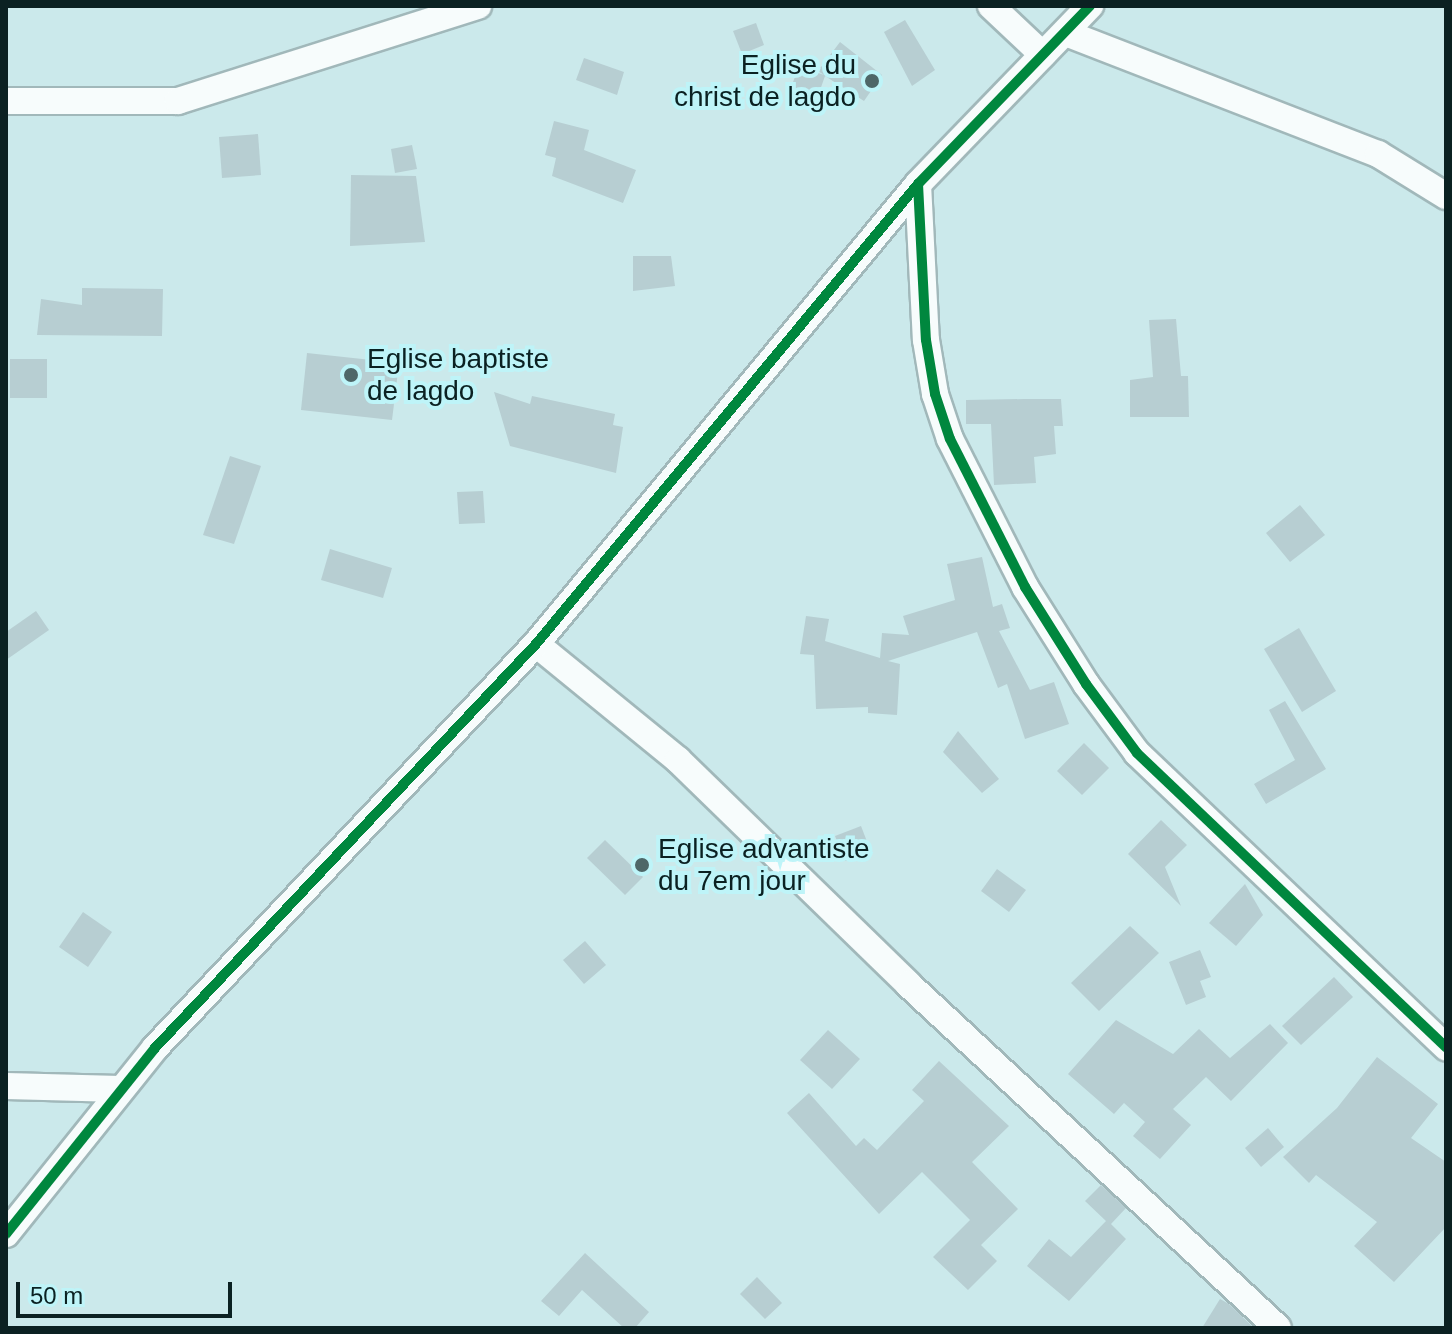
<!DOCTYPE html>
<style>
body{margin:0}
#map{position:relative;width:1452px;height:1334px;overflow:hidden;background:#cbe9eb;font-family:Helvetica,sans-serif}
div>[style]{position:absolute}
.building>*{inset:0;background:#b7ced2}
.roads{filter:drop-shadow(2px 0 #a1b8ba) drop-shadow(-2px 0 #a1b8ba) drop-shadow(0 2px #a1b8ba) drop-shadow(0 -2px #a1b8ba)}
.minor>*{height:26px;margin:-13px;padding:0 13px;transform-origin:13px;border-radius:13px;background:#f7fcfc}
.cycleway>*{height:10px;margin:-5px;padding:0 5px;transform-origin:5px;border-radius:5px;background:#00873e}
.dots>*{width:22px;height:22px;translate:-50% -50%;box-sizing:border-box;border:4px solid #bef4f8;border-radius:50%}
span{translate:-50% -50%;white-space:nowrap;text-align:center;line-height:1.15;-webkit-text-stroke:8px #bef4f8;paint-order:stroke}
.poi-label{font-size:28px;color:#0b2122}
.right{translate:-100% -50%;text-align:right}
.left{translate:0 -50%;text-align:left}
.frame{position:absolute;inset:0;border:8px solid #0b2122;pointer-events:none}
.scale{position:absolute;left:16px;top:1282px;width:216px;height:36px;box-sizing:border-box;border:4px solid #0b2122;border-top:0;padding-left:10px;font-size:24px;line-height:28px;white-space:nowrap;color:#0b2122;-webkit-text-stroke:6px #bef4f8;paint-order:stroke}
</style>
<div id="map">
<div class="building">
<div style="clip-path:polygon(905px 20px,935px 70px,912px 86px,884px 32px)"></div>
<div style="clip-path:polygon(756px 23px,764px 45px,742px 54px,733px 31px)"></div>
<div style="clip-path:polygon(840px 42px,882px 75px,864px 101px,825px 76px,813px 110px,786px 101px,799px 66px,824px 75px,818px 71px)"></div>
<div style="clip-path:polygon(584px 58px,624px 72px,617px 95px,576px 80px)"></div>
<div style="clip-path:polygon(554px 121px,589px 130px,584px 150px,636px 170px,623px 203px,552px 176px,556px 158px,545px 155px)"></div>
<div style="clip-path:polygon(258px 134px,261px 175px,222px 178px,219px 137px)"></div>
<div style="clip-path:polygon(412px 145px,417px 169px,395px 173px,391px 149px)"></div>
<div style="clip-path:polygon(351px 175px,416px 176px,425px 242px,350px 246px)"></div>
<div style="clip-path:polygon(633px 256px,671px 256px,675px 286px,633px 291px)"></div>
<div style="clip-path:polygon(82px 288px,163px 289px,162px 336px,37px 335px,41px 299px,82px 305px)"></div>
<div style="clip-path:polygon(1176px 319px,1181px 376px,1188px 376px,1189px 417px,1130px 417px,1130px 380px,1153px 377px,1149px 320px)"></div>
<div style="clip-path:polygon(307px 353px,399px 363px,392px 420px,301px 410px)"></div>
<div style="clip-path:polygon(10px 359px,47px 359px,47px 398px,10px 398px)"></div>
<div style="clip-path:polygon(494px 392px,530px 404px,532px 396px,615px 414px,613px 425px,623px 427px,616px 473px,510px 446px)"></div>
<div style="clip-path:polygon(1024px 399px,1061px 399px,1063px 426px,1054px 426px,1056px 454px,1034px 457px,1036px 483px,994px 485px,991px 424px,966px 424px,966px 400px)"></div>
<div style="clip-path:polygon(230px 456px,261px 466px,234px 544px,203px 535px)"></div>
<div style="clip-path:polygon(483px 491px,485px 523px,459px 524px,457px 492px)"></div>
<div style="clip-path:polygon(1300px 505px,1325px 535px,1290px 562px,1266px 533px)"></div>
<div style="clip-path:polygon(330px 549px,392px 568px,383px 598px,321px 580px)"></div>
<div style="clip-path:polygon(982px 557px,993px 607px,1002px 604px,1010px 628px,999px 631px,1030px 690px,1054px 682px,1069px 724px,1025px 739px,1007px 684px,998px 688px,977px 632px,888px 661px,900px 664px,897px 715px,868px 713px,868px 707px,816px 709px,814px 655px,800px 654px,806px 616px,829px 619px,825px 641px,880px 658px,882px 633px,909px 635px,903px 616px,955px 600px,947px 564px)"></div>
<div style="clip-path:polygon(36px 611px,49px 630px,6px 660px,6px 632px)"></div>
<div style="clip-path:polygon(1299px 628px,1336px 691px,1302px 712px,1264px 649px)"></div>
<div style="clip-path:polygon(1285px 701px,1326px 769px,1266px 804px,1254px 784px,1295px 760px,1269px 710px)"></div>
<div style="clip-path:polygon(958px 731px,999px 779px,982px 793px,943px 752px)"></div>
<div style="clip-path:polygon(1084px 743px,1109px 768px,1082px 795px,1057px 771px)"></div>
<div style="clip-path:polygon(1161px 820px,1187px 845px,1165px 867px,1181px 906px,1128px 854px)"></div>
<div style="clip-path:polygon(861px 826px,871px 852px,845px 861px,835px 836px)"></div>
<div style="clip-path:polygon(605px 840px,643px 877px,625px 895px,587px 858px)"></div>
<div style="clip-path:polygon(997px 869px,1026px 890px,1009px 912px,981px 891px)"></div>
<div style="clip-path:polygon(1245px 884px,1263px 915px,1236px 946px,1209px 923px)"></div>
<div style="clip-path:polygon(83px 912px,112px 932px,88px 967px,59px 947px)"></div>
<div style="clip-path:polygon(1130px 926px,1159px 953px,1099px 1011px,1071px 983px)"></div>
<div style="clip-path:polygon(585px 941px,606px 965px,584px 984px,563px 960px)"></div>
<div style="clip-path:polygon(1200px 950px,1211px 977px,1200px 981px,1206px 997px,1186px 1005px,1169px 962px)"></div>
<div style="clip-path:polygon(1334px 977px,1353px 997px,1301px 1045px,1282px 1026px)"></div>
<div style="clip-path:polygon(1116px 1020px,1173px 1054px,1199px 1029px,1230px 1058px,1270px 1024px,1288px 1043px,1231px 1101px,1206px 1077px,1173px 1109px,1191px 1125px,1160px 1159px,1133px 1136px,1145px 1122px,1124px 1103px,1114px 1114px,1068px 1074px)"></div>
<div style="clip-path:polygon(828px 1030px,860px 1059px,832px 1089px,800px 1060px)"></div>
<div style="clip-path:polygon(1377px 1057px,1438px 1104px,1411px 1138px,1446px 1162px,1446px 1227px,1394px 1282px,1354px 1246px,1377px 1222px,1316px 1175px,1309px 1183px,1283px 1157px,1337px 1108px)"></div>
<div style="clip-path:polygon(939px 1061px,1009px 1126px,972px 1162px,1018px 1209px,981px 1245px,997px 1261px,968px 1290px,933px 1257px,970px 1220px,922px 1172px,879px 1214px,787px 1113px,809px 1093px,856px 1146px,864px 1138px,877px 1150px,924px 1101px,912px 1090px)"></div>
<div style="clip-path:polygon(1268px 1128px,1284px 1147px,1261px 1167px,1245px 1148px)"></div>
<div style="clip-path:polygon(1101px 1185px,1126px 1208px,1111px 1224px,1126px 1239px,1069px 1301px,1027px 1266px,1049px 1239px,1071px 1257px,1106px 1221px,1085px 1201px)"></div>
<div style="clip-path:polygon(585px 1253px,649px 1312px,635px 1328px,624px 1328px,582px 1290px,559px 1316px,541px 1301px)"></div>
<div style="clip-path:polygon(757px 1277px,782px 1303px,765px 1319px,740px 1294px)"></div>
<div style="clip-path:polygon(1220px 1299px,1229px 1304px,1254px 1328px,1202px 1328px)"></div>
</div>
<div class="roads">
<div class="minor">
<div style="left:991px;top:6px;width:71px;rotate:43.3deg"></div>
<div style="left:1066px;top:33px;width:335px;rotate:21.2deg"></div>
<div style="left:1378px;top:154px;width:80px;rotate:31.7deg"></div>
<div style="left:6px;top:101px;width:172px"></div>
<div style="left:178px;top:101px;width:315px;rotate:-17.6deg"></div>
<div style="left:918px;top:184px;width:156px;rotate:87.1deg"></div>
<div style="left:926px;top:340px;width:55px;rotate:80.5deg"></div>
<div style="left:935px;top:394px;width:47px;rotate:71.6deg"></div>
<div style="left:950px;top:439px;width:166px;rotate:63.1deg"></div>
<div style="left:1025px;top:587px;width:115px;rotate:57.8deg"></div>
<div style="left:1086px;top:684px;width:86px;rotate:53.5deg"></div>
<div style="left:1137px;top:753px;width:427px;rotate:43.6deg"></div>
<div style="left:536px;top:644px;width:183px;rotate:39.2deg"></div>
<div style="left:678px;top:760px;width:321px;rotate:44.2deg"></div>
<div style="left:908px;top:984px;width:505px;rotate:42.91deg"></div>
<div style="left:6px;top:1086px;width:114px;rotate:1.5deg"></div>
<div style="left:6px;top:1234px;width:238px;rotate:-51.3deg"></div>
<div style="left:155px;top:1048px;width:555px;rotate:-46.68deg"></div>
<div style="left:536px;top:644px;width:598px;rotate:-50.29deg"></div>
<div style="left:918px;top:184px;width:248px;rotate:-46deg"></div>
</div>
</div>
<div class="cycleway">
<div style="left:918px;top:184px;width:156px;rotate:87.1deg"></div>
<div style="left:926px;top:340px;width:55px;rotate:80.5deg"></div>
<div style="left:935px;top:394px;width:47px;rotate:71.6deg"></div>
<div style="left:950px;top:439px;width:166px;rotate:63.1deg"></div>
<div style="left:1025px;top:587px;width:115px;rotate:57.8deg"></div>
<div style="left:1086px;top:684px;width:86px;rotate:53.5deg"></div>
<div style="left:1137px;top:753px;width:427px;rotate:43.6deg"></div>
<div style="left:6px;top:1234px;width:238px;rotate:-51.3deg"></div>
<div style="left:155px;top:1048px;width:555px;rotate:-46.68deg"></div>
<div style="left:536px;top:644px;width:598px;rotate:-50.29deg"></div>
<div style="left:918px;top:184px;width:248px;rotate:-46deg"></div>
</div>
<div class="dots">
<div style="left:872px;top:81px;background:#4e6768"></div>
<div style="left:351px;top:375px;background:#4e6768"></div>
<div style="left:642px;top:865px;background:#4e6768"></div>
</div>
<div class="poi-label">
<span class="right" style="left:856px;top:81px">Eglise du<br>christ de lagdo</span>
<span class="left" style="left:367px;top:375px">Eglise baptiste<br>de lagdo</span>
<span class="left" style="left:658px;top:865px">Eglise advantiste<br>du 7em jour</span>
</div>
<div class="frame"></div>
<div class="scale">50 m</div>
</div>
